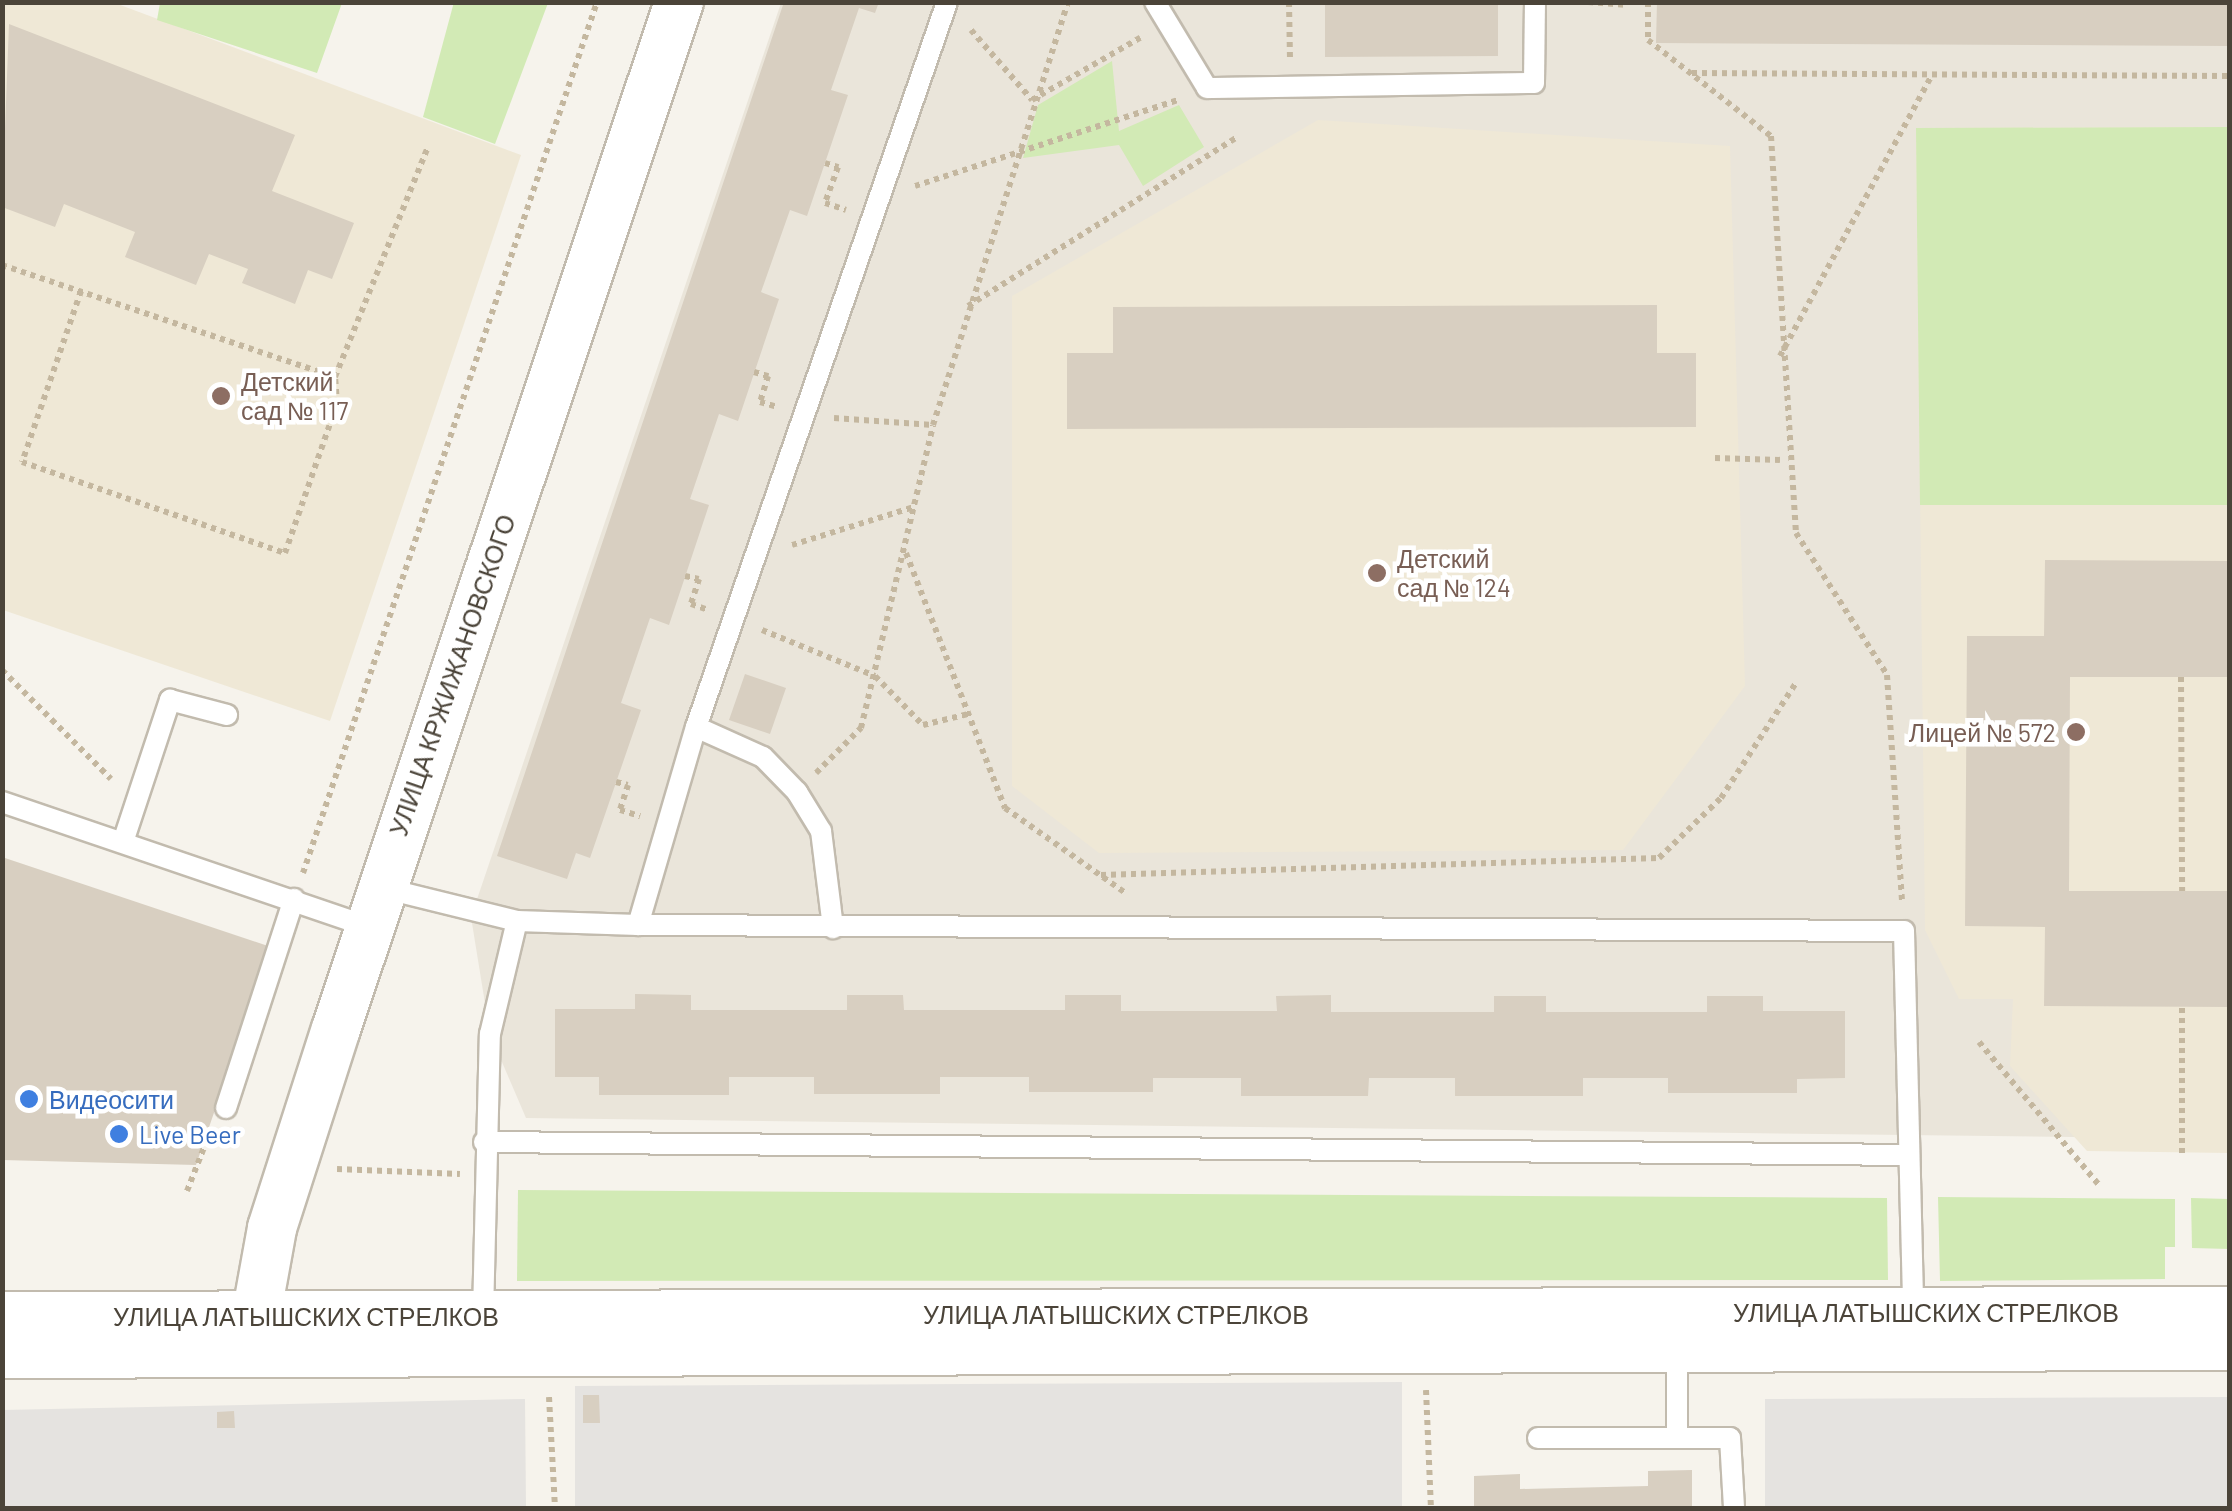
<!DOCTYPE html>
<meta charset="utf-8">
<style>
body{margin:0}
#map{position:relative;width:2232px;height:1511px;overflow:hidden;background:#f6f3ec;font-family:Barlow,sans-serif}
div>[style]{position:absolute}
.residential>*{inset:0;background:#eae5da}
.education>*{inset:0;background:#efe8d6}
.green>*{inset:0;background:#d2eab5}
.parking>*{inset:0;background:#e5e3e0}
.building>*{inset:0;background:#d8cfc1}
.path>*{height:6px;margin-top:-3px;transform-origin:0;background:repeating-linear-gradient(90deg,#c4b79f 0 5px,transparent 0 10px)}
.roads{filter:drop-shadow(2px 0 #c2bbae) drop-shadow(-2px 0 #c2bbae) drop-shadow(0 2px #c2bbae) drop-shadow(0 -2px #c2bbae)}
.service>*{height:20px;margin:-10px;padding:0 10px;transform-origin:10px;border-radius:10px;background:#fff}
.tertiary>*{height:48px;margin:-24px;padding:0 24px;transform-origin:24px;border-radius:24px;background:#fff}
.dots>*{width:28px;height:28px;translate:-50% -50%;box-sizing:border-box;border:5px solid #fff;border-radius:50%}
span{translate:-50% -50%;white-space:nowrap;text-align:center;line-height:1.15;-webkit-text-stroke:9px #fff;paint-order:stroke}
.education-label{font-size:25px;color:#785e54}
.left{translate:0 -50%;text-align:left}
.right{translate:-100% -50%;text-align:right}
.street-label{font-size:25px;color:#4b4439}
.shop-label{font-size:25px;color:#366cbe}
.frame{position:absolute;inset:0;border:5px solid #4b4439;pointer-events:none}
</style>
<div id="map">
<div class="residential">
<div style="clip-path:polygon(781px 3px,2229px 3px,2229px 1139px,526px 1118px,490px 1034px,471px 917px)"></div>
</div>
<div class="education">
<div style="clip-path:polygon(3px 3px,115px 3px,521px 155px,330px 721px,3px 610px)"></div>
<div style="clip-path:polygon(1318px 120px,1730px 146px,1745px 686px,1623px 850px,1099px 853px,1012px 786px,1012px 296px)"></div>
<div style="clip-path:polygon(2229px 127px,2229px 1153px,2087px 1151px,2010px 1066px,2013px 999px,1959px 999px,1925px 930px,1916px 128px)"></div>
</div>
<div class="green">
<div style="clip-path:polygon(454px 2px,548px 3px,495px 144px,423px 117px)"></div>
<div style="clip-path:polygon(160px 3px,160px 2px,342px 3px,317px 73px,157px 20px)"></div>
<div style="clip-path:polygon(1112px 61px,1119px 131px,1179px 105px,1204px 147px,1143px 186px,1119px 145px,1023px 158px,1038px 105px)"></div>
<div style="clip-path:polygon(2229px 127px,2229px 505px,1920px 505px,1916px 128px)"></div>
<div style="clip-path:polygon(518px 1190px,1887px 1198px,1888px 1280px,517px 1281px)"></div>
<div style="clip-path:polygon(1938px 1197px,2175px 1199px,2175px 1247px,2165px 1247px,2165px 1279px,1940px 1281px)"></div>
<div style="clip-path:polygon(2191px 1198px,2229px 1199px,2229px 1249px,2192px 1248px)"></div>
</div>
<div class="parking">
<div style="clip-path:polygon(1402px 1382px,1402px 1508px,575px 1508px,575px 1386px)"></div>
<div style="clip-path:polygon(2229px 1397px,2229px 1508px,1765px 1508px,1765px 1399px)"></div>
<div style="clip-path:polygon(525px 1399px,526px 1508px,3px 1508px,2px 1410px)"></div>
</div>
<div class="building">
<div style="clip-path:polygon(784px 2px,879px 2px,875px 13px,859px 8px,831px 90px,848px 95px,807px 216px,790px 210px,761px 292px,779px 299px,738px 421px,719px 414px,690px 499px,709px 505px,669px 625px,650px 618px,621px 703px,641px 710px,590px 858px,576px 853px,567px 879px,497px 856px)"></div>
<div style="clip-path:polygon(1325px 2px,1498px 2px,1498px 56px,1325px 57px)"></div>
<div style="clip-path:polygon(1657px 2px,2230px 2px,2230px 46px,1656px 43px)"></div>
<div style="clip-path:polygon(9px 24px,295px 135px,272px 191px,354px 223px,332px 279px,308px 270px,295px 304px,242px 283px,248px 269px,209px 254px,196px 285px,125px 257px,135px 232px,64px 204px,55px 227px,2px 207px)"></div>
<div style="clip-path:polygon(1657px 305px,1657px 353px,1696px 353px,1696px 427px,1067px 429px,1067px 353px,1113px 353px,1113px 307px)"></div>
<div style="clip-path:polygon(2045px 560px,2230px 561px,2230px 677px,2070px 677px,2069px 891px,2230px 891px,2230px 1007px,2044px 1006px,2045px 927px,1965px 926px,1967px 636px,2044px 636px)"></div>
<div style="clip-path:polygon(745px 674px,786px 688px,770px 734px,729px 720px)"></div>
<div style="clip-path:polygon(2px 857px,271px 947px,196px 1165px,2px 1160px)"></div>
<div style="clip-path:polygon(635px 994px,691px 995px,691px 1010px,847px 1010px,847px 995px,903px 995px,904px 1010px,1065px 1010px,1065px 995px,1121px 995px,1121px 1011px,1277px 1011px,1276px 996px,1331px 995px,1331px 1012px,1494px 1012px,1494px 996px,1546px 996px,1546px 1012px,1707px 1012px,1707px 996px,1763px 996px,1763px 1011px,1845px 1011px,1845px 1078px,1797px 1079px,1797px 1093px,1668px 1093px,1668px 1078px,1583px 1078px,1583px 1096px,1455px 1096px,1455px 1078px,1369px 1078px,1368px 1096px,1241px 1096px,1241px 1078px,1153px 1078px,1153px 1092px,1029px 1092px,1029px 1077px,940px 1077px,940px 1094px,814px 1094px,814px 1077px,729px 1077px,729px 1095px,599px 1095px,599px 1077px,555px 1077px,555px 1009px,635px 1009px)"></div>
<div style="clip-path:polygon(583px 1395px,599px 1395px,600px 1423px,583px 1423px)"></div>
<div style="clip-path:polygon(234px 1411px,235px 1428px,217px 1428px,217px 1412px)"></div>
<div style="clip-path:polygon(1692px 1470px,1692px 1508px,1474px 1508px,1474px 1476px,1520px 1474px,1520px 1489px,1648px 1486px,1648px 1471px)"></div>
</div>
<div class="path">
<div style="left:1289px;top:2px;width:57px;rotate:89deg"></div>
<div style="left:1588px;top:2px;width:40px;rotate:4.3deg"></div>
<div style="left:1648px;top:2px;width:38px;rotate:90deg"></div>
<div style="left:1648px;top:40px;width:156px;rotate:38deg"></div>
<div style="left:1771px;top:136px;width:398px;rotate:86.4deg"></div>
<div style="left:1796px;top:533px;width:169px;rotate:57.3deg"></div>
<div style="left:1887px;top:675px;width:228px;rotate:86.2deg"></div>
<div style="left:971px;top:30px;width:93px;rotate:48.9deg"></div>
<div style="left:1032px;top:100px;width:125px;rotate:-29.9deg"></div>
<div style="left:1692px;top:73px;width:538px;rotate:0.32deg"></div>
<div style="left:825px;top:163px;width:14px;rotate:17deg"></div>
<div style="left:838px;top:167px;width:38px;rotate:110deg"></div>
<div style="left:825px;top:203px;width:22px;rotate:18deg"></div>
<div style="left:915px;top:186px;width:277px;rotate:-18.1deg"></div>
<div style="left:2px;top:265px;width:351px;rotate:18.6deg"></div>
<div style="left:335px;top:377px;width:246px;rotate:-68deg"></div>
<div style="left:81px;top:291px;width:181px;rotate:109deg"></div>
<div style="left:22px;top:462px;width:278px;rotate:19.1deg"></div>
<div style="left:285px;top:553px;width:158px;rotate:-70.8deg"></div>
<div style="left:337px;top:404px;width:27px;rotate:-94deg"></div>
<div style="left:968px;top:306px;width:318px;rotate:-32.1deg"></div>
<div style="left:1780px;top:356px;width:317px;rotate:-61.6deg"></div>
<div style="left:754px;top:372px;width:15px;rotate:16deg"></div>
<div style="left:768px;top:376px;width:27px;rotate:107deg"></div>
<div style="left:760px;top:402px;width:19px;rotate:16deg"></div>
<div style="left:834px;top:418px;width:99px;rotate:4deg"></div>
<div style="left:1715px;top:458px;width:69px;rotate:1.7deg"></div>
<div style="left:792px;top:545px;width:128px;rotate:-17.3deg"></div>
<div style="left:906px;top:553px;width:274px;rotate:68.8deg"></div>
<div style="left:1005px;top:808px;width:149px;rotate:35.2deg"></div>
<div style="left:685px;top:576px;width:14px;rotate:12deg"></div>
<div style="left:699px;top:579px;width:26px;rotate:108deg"></div>
<div style="left:691px;top:604px;width:18px;rotate:19deg"></div>
<div style="left:762px;top:630px;width:122px;rotate:22.2deg"></div>
<div style="left:875px;top:676px;width:69px;rotate:45.6deg"></div>
<div style="left:923px;top:725px;width:46px;rotate:-13.7deg"></div>
<div style="left:2px;top:670px;width:154px;rotate:45deg"></div>
<div style="left:2181px;top:677px;width:214px;rotate:89.7deg"></div>
<div style="left:816px;top:773px;width:64px;rotate:-45deg"></div>
<div style="left:861px;top:728px;width:311px;rotate:-76.6deg"></div>
<div style="left:933px;top:425px;width:444px;rotate:-72.3deg"></div>
<div style="left:616px;top:782px;width:12px;rotate:14deg"></div>
<div style="left:628px;top:785px;width:26px;rotate:108deg"></div>
<div style="left:620px;top:810px;width:21px;rotate:17deg"></div>
<div style="left:303px;top:873px;width:919px;rotate:-71.35deg"></div>
<div style="left:1101px;top:875px;width:558px;rotate:-1.75deg"></div>
<div style="left:1659px;top:858px;width:86px;rotate:-44.1deg"></div>
<div style="left:1721px;top:798px;width:137px;rotate:-56.9deg"></div>
<div style="left:1979px;top:1042px;width:188px;rotate:50deg"></div>
<div style="left:2182px;top:1153px;width:146px;rotate:-90deg"></div>
<div style="left:337px;top:1169px;width:123px;rotate:2.3deg"></div>
<div style="left:187px;top:1191px;width:63px;rotate:-68.7deg"></div>
<div style="left:1426px;top:1390px;width:118px;rotate:87.6deg"></div>
<div style="left:549px;top:1397px;width:111px;rotate:86.9deg"></div>
</div>
<div class="roads">
<div class="service">
<div style="left:1155px;top:2px;width:100px;rotate:58.8deg"></div>
<div style="left:1207px;top:88px;width:327px;rotate:-0.9deg"></div>
<div style="left:1534px;top:83px;width:81px;rotate:-89.3deg"></div>
<div style="left:696px;top:727px;width:73px;rotate:24.1deg"></div>
<div style="left:763px;top:757px;width:49px;rotate:45.8deg"></div>
<div style="left:797px;top:792px;width:46px;rotate:58.4deg"></div>
<div style="left:821px;top:831px;width:98px;rotate:82.9deg"></div>
<div style="left:2px;top:802px;width:388px;rotate:18.8deg"></div>
<div style="left:123px;top:842px;width:150px;rotate:-71.7deg"></div>
<div style="left:170px;top:700px;width:59px;rotate:14.7deg"></div>
<div style="left:383px;top:888px;width:138px;rotate:13.8deg"></div>
<div style="left:517px;top:921px;width:121px;rotate:1.9deg"></div>
<div style="left:638px;top:925px;width:1266px;rotate:0.27deg"></div>
<div style="left:1904px;top:931px;width:380px;rotate:88.6deg"></div>
<div style="left:638px;top:925px;width:206px;rotate:-73.7deg"></div>
<div style="left:696px;top:727px;width:767px;rotate:-70.9deg"></div>
<div style="left:226px;top:1108px;width:220px;rotate:-72deg"></div>
<div style="left:484px;top:1142px;width:1425px;rotate:0.52deg"></div>
<div style="left:483px;top:1315px;width:281px;rotate:-88.6deg"></div>
<div style="left:490px;top:1034px;width:116px;rotate:-76.6deg"></div>
<div style="left:1538px;top:1438px;width:192px"></div>
<div style="left:1730px;top:1438px;width:70px;rotate:86.7deg"></div>
<div style="left:1677px;top:1438px;width:93px;rotate:-90deg"></div>
</div>
<div class="tertiary">
<div style="left:2px;top:1316px;width:2228px;rotate:-0.13deg"></div>
<div style="left:251px;top:1344px;width:118px;rotate:-79.7deg"></div>
<div style="left:272px;top:1228px;width:209px;rotate:-72.2deg"></div>
<div style="left:336px;top:1029px;width:1083px;rotate:-71.53deg"></div>
<div style="left:2px;top:1354px;width:2228px;rotate:-0.21deg"></div>
</div>
</div>
<div class="dots">
<div style="left:221px;top:396px;background:#8d6e63"></div>
<div style="left:1377px;top:573px;background:#8d6e63"></div>
<div style="left:2076px;top:732px;background:#8d6e63"></div>
<div style="left:29px;top:1099px;background:#3f7fe0"></div>
<div style="left:119px;top:1134px;background:#3f7fe0"></div>
</div>
<div class="education-label">
<span class="left" style="left:241px;top:396px">Детский<br>сад № 117</span>
<span class="left" style="left:1397px;top:573px">Детский<br>сад № 124</span>
<span class="right" style="left:2056px;top:732px">Лицей № 572</span>
</div>
<div class="street-label">
<span style="left:452px;top:675px;rotate:-71deg">УЛИЦА КРЖИЖАНОВСКОГО</span>
<span style="left:1926px;top:1312px">УЛИЦА ЛАТЫШСКИХ СТРЕЛКОВ</span>
<span style="left:1116px;top:1314px">УЛИЦА ЛАТЫШСКИХ СТРЕЛКОВ</span>
<span style="left:306px;top:1316px">УЛИЦА ЛАТЫШСКИХ СТРЕЛКОВ</span>
</div>
<div class="shop-label">
<span class="left" style="left:49px;top:1099px">Видеосити</span>
<span class="left" style="left:139px;top:1134px">Live Beer</span>
</div>
<div class="frame"></div>
</div>
